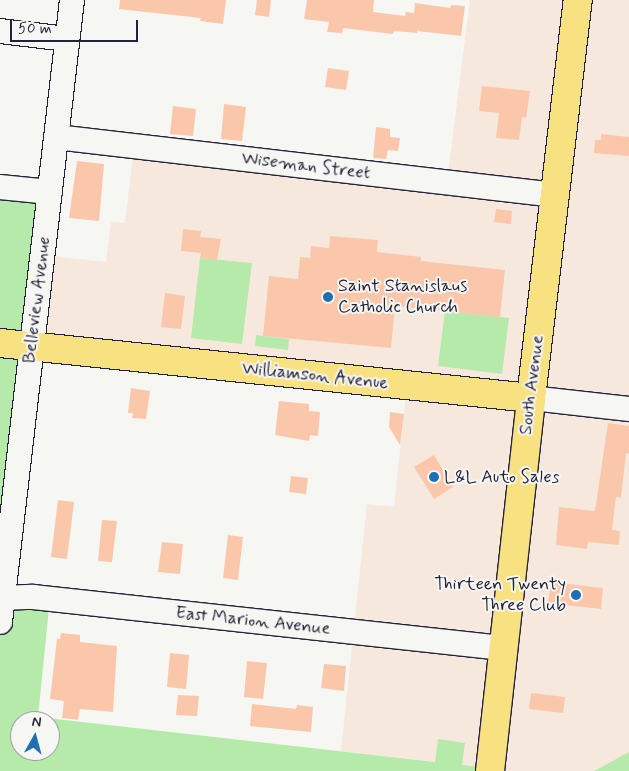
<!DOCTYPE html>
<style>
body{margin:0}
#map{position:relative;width:629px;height:771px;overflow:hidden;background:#f6f6f2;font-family:Mynerve,sans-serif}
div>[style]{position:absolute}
.built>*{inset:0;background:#f7e8dd}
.green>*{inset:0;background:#b5eaab}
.building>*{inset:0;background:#fac7ab}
.roads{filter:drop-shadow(1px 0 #22223b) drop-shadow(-1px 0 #22223b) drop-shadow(0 1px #22223b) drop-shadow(0 -1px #22223b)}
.minor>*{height:24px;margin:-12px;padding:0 12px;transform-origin:12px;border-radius:12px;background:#f6f6f2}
.major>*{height:28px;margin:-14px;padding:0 14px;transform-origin:14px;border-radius:14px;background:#f8e181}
.dots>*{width:14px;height:14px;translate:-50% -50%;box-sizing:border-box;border:2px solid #f6f6f2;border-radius:50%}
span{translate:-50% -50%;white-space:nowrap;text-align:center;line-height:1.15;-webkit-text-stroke:4px #f6f6f2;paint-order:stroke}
.street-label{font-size:18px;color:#22223b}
.poi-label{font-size:18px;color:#22223b}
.left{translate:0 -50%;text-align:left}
.right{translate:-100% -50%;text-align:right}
.north{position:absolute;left:10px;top:711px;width:50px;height:50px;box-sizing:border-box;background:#f6f6f2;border:1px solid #a1a1a9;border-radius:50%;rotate:7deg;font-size:14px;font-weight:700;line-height:20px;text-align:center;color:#22223b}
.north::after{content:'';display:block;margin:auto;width:18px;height:22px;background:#1f6fb2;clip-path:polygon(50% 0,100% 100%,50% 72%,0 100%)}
.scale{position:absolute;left:10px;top:20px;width:128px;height:22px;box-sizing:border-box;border:2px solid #22223b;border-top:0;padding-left:6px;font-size:15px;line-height:18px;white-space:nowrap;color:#22223b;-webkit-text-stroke:4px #f6f6f2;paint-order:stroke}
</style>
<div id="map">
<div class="built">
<div style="clip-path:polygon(470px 0,629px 0,629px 752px,594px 771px,490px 771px,490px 768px,341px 751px,367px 504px,394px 507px,407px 385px,32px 347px,43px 255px,106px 262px,111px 222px,125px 223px,134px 146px,447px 182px)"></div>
</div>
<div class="green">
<div style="clip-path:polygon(evenodd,0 187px,50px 192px,3px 596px,50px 598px,38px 717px,435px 762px,438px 739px,465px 743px,462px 765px,490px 768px,490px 771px,0 771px,0 187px,20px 721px,50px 721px,50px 751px,20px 751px,20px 721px)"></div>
<div style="clip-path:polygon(200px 258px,252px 263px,242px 344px,191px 338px)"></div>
<div style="clip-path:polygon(445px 311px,509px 318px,502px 374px,438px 366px)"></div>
<div style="clip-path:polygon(256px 335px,289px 339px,288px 350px,255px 346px)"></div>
<div style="clip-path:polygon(629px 752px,629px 771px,594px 771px)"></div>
</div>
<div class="building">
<div style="clip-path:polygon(120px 0,226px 0,223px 24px,200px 21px,201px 18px,119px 9px)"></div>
<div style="clip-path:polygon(257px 0,271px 0,269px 17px,255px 15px)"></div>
<div style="clip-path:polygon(307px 0,374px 0,373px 12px,405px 16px,406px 12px,414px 13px,415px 3px,450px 8px,451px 5px,465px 6px,461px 36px,417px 31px,417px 33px,394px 31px,393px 34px,343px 28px,342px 33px,327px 32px,329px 22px,304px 19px)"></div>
<div style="clip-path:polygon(328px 68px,349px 71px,346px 90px,325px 87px)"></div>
<div style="clip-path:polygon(482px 86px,530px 91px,526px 118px,522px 117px,519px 140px,496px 138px,499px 113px,479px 111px)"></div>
<div style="clip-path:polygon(224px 104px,246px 107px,242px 141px,221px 139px)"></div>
<div style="clip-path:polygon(173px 106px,196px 109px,193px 136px,170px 134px)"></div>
<div style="clip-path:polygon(376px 127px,390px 129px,390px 137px,400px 138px,398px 151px,388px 150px,386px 159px,373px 158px)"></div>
<div style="clip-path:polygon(601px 134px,629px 137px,629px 156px,594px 153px,595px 140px,601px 140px)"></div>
<div style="clip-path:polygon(77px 161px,104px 164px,99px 221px,69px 218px)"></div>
<div style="clip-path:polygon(496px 209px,512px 211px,511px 224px,494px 222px)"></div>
<div style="clip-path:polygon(183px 229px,201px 231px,200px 237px,221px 239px,217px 260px,200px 258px,201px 253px,181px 251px)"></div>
<div style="clip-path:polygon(330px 236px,378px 240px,377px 252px,421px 257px,421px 261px,505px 270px,500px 317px,395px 306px,391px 348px,263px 336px,269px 276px,298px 279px,300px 257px,310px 258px,311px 246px,329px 248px)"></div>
<div style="clip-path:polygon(165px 293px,185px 296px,181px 329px,161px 327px)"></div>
<div style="clip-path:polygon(131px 388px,150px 391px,146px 419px,132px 418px,133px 413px,128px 413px)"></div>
<div style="clip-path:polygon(279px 401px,309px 404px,309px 411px,320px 412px,318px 436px,310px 435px,309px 441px,275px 435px)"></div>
<div style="clip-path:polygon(390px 412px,404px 414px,400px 445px,389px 427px)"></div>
<div style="clip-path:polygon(608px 423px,629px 426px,629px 454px,626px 453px,621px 498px,616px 497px,612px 530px,620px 531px,619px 545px,588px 542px,587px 549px,556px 545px,559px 507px,595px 511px)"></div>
<div style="clip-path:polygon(434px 455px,453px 487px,434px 499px,414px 467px)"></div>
<div style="clip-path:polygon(291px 476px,308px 478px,306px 494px,289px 492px)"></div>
<div style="clip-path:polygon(58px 500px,74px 502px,67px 559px,51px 557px)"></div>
<div style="clip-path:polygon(102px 520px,117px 521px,112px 562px,98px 561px)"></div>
<div style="clip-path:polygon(228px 535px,243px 537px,238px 580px,223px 578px)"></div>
<div style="clip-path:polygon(162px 542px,183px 544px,180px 574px,158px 572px)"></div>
<div style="clip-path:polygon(551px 582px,603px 588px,601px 609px,548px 603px)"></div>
<div style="clip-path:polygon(61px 633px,80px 635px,80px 642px,117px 646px,113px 712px,80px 709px,78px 720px,62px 718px,64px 701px,50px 699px,57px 639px,60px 639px)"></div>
<div style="clip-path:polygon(170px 653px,189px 655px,186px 689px,167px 687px)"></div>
<div style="clip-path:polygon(247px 661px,267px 663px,263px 699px,244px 697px)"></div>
<div style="clip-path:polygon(324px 664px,346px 666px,344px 691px,321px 688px)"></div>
<div style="clip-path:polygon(531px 693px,565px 697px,563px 713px,529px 709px)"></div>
<div style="clip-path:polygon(178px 695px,199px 696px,197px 716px,176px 715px)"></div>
<div style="clip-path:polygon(252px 704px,296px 709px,297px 705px,313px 707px,311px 732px,250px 726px)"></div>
</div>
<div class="roads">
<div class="minor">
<div style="left:0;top:31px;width:67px;rotate:6.8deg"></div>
<div style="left:56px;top:137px;width:503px;rotate:6.62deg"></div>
<div style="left:0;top:187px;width:50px;rotate:5.7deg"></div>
<div style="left:531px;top:398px;width:99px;rotate:6.4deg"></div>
<div style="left:0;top:598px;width:33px;rotate:-2deg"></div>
<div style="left:33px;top:597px;width:473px;rotate:6.2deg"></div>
<div style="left:0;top:622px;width:626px;rotate:-83.4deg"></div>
</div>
<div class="major">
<div style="left:0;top:343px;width:534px;rotate:5.91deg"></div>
<div style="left:490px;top:771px;width:375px;rotate:-83.7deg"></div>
<div style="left:531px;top:398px;width:401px;rotate:-83.3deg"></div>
</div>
</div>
<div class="dots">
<div style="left:328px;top:297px;background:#1f6fb2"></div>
<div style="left:434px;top:477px;background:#1f6fb2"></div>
<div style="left:576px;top:595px;background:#1f6fb2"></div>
</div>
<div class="street-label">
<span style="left:306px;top:166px;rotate:7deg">Wiseman Street</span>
<span style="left:37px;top:300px;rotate:-83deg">Belleview Avenue</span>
<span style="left:315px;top:376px;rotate:6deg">Williamson Avenue</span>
<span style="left:532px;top:385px;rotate:-83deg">South Avenue</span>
<span style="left:253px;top:621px;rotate:6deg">East Marion Avenue</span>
</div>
<div class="poi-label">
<span class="left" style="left:338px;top:297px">Saint Stanislaus<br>Catholic Church</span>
<span class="left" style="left:444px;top:477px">L&amp;L Auto Sales</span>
<span class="right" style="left:566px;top:595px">Thirteen Twenty<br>Three Club</span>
</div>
<div class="north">N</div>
<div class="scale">50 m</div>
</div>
